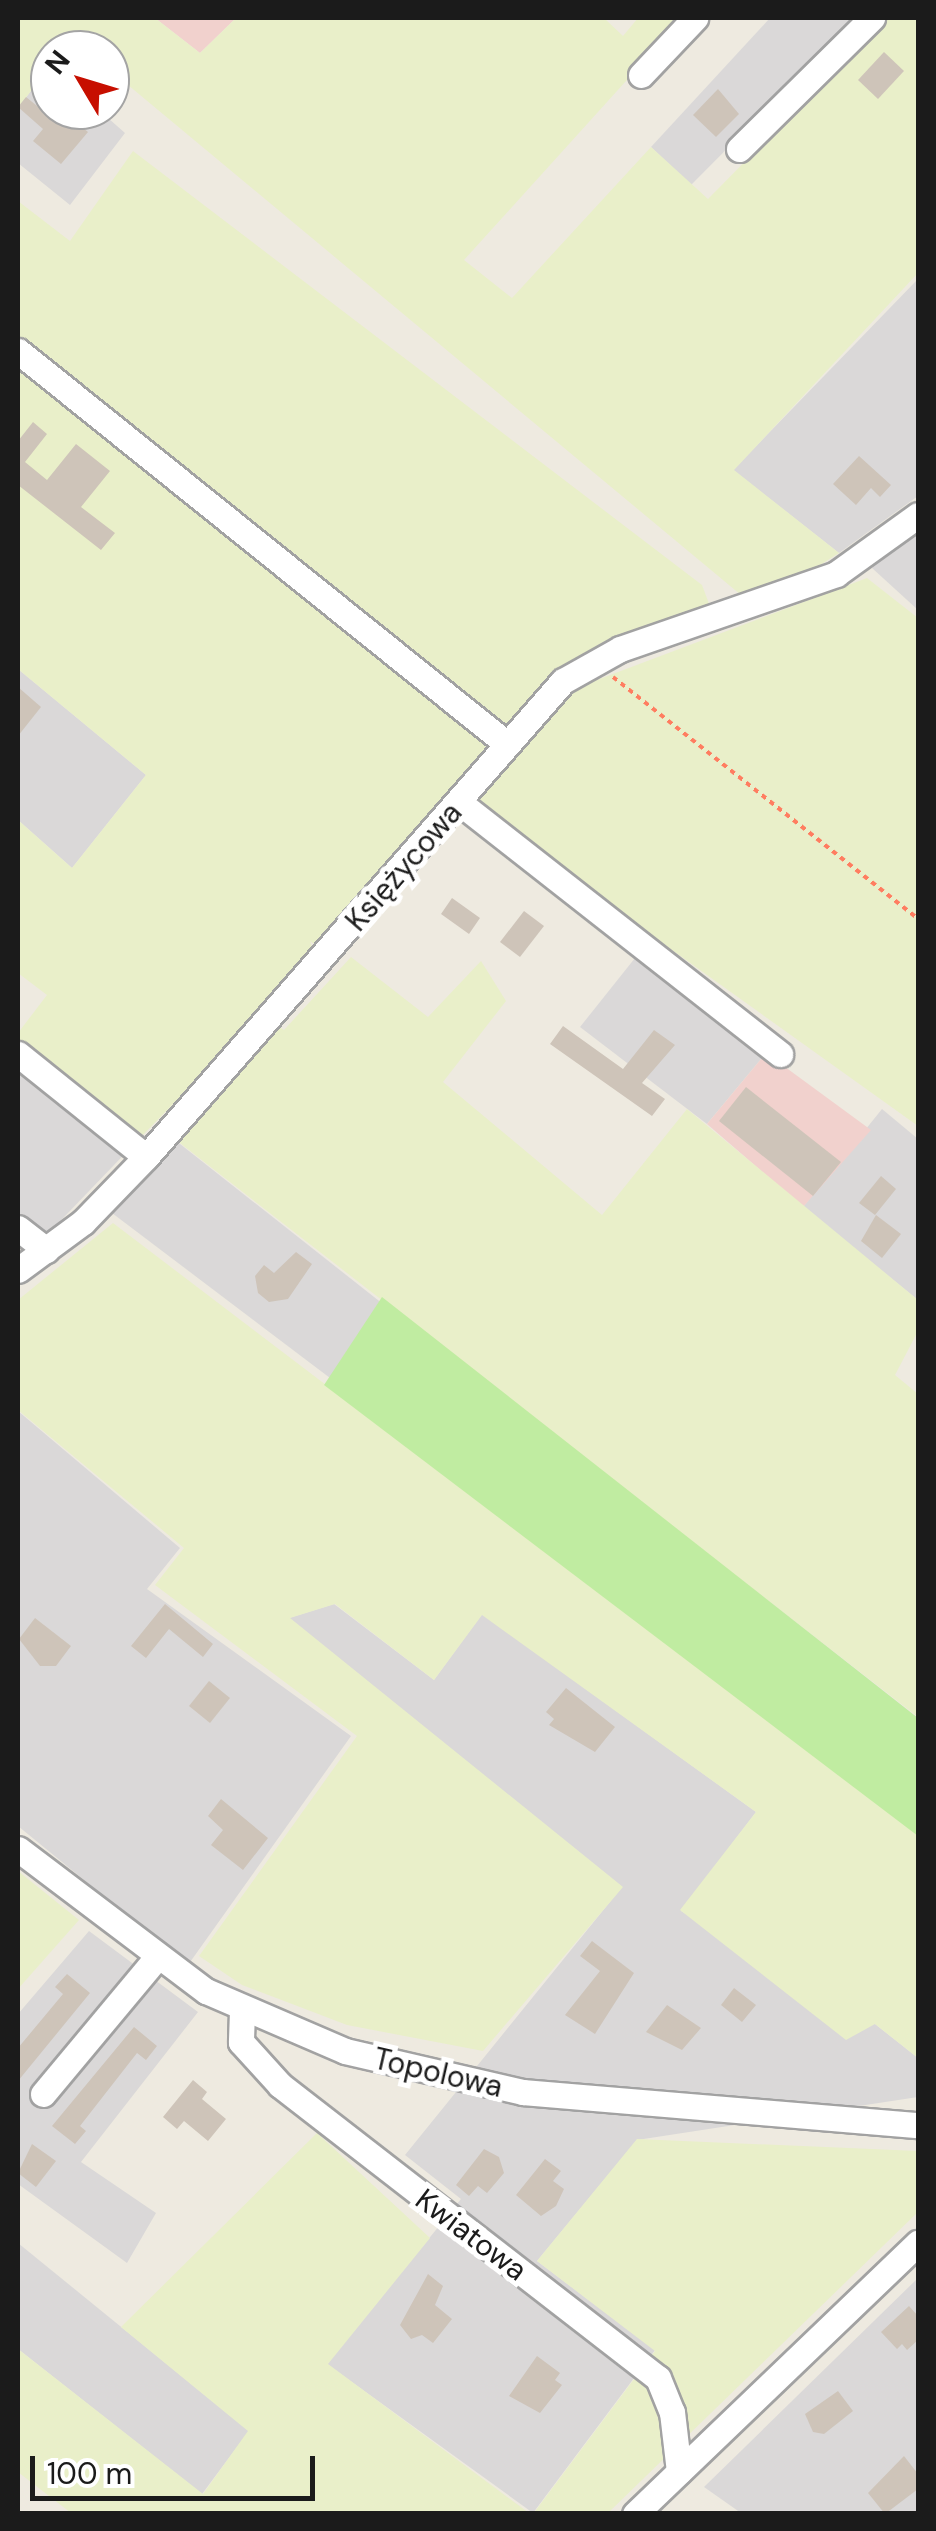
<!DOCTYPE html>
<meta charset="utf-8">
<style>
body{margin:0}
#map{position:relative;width:936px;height:2531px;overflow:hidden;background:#eeeae0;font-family:"DM Sans",sans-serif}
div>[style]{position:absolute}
.residential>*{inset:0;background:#dad8d8}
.commercial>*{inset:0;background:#f1d1cd}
.farmland>*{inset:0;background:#e9efc9}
.grass>*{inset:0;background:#c0eca1}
.building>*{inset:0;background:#cec4b9}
.path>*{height:4px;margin-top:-2px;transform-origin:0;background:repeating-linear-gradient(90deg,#ff7d60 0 5px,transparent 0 10px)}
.roads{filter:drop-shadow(2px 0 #a2a2a2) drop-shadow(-2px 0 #a2a2a2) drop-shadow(0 2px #a2a2a2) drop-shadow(0 -2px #a2a2a2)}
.minor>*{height:25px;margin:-12.5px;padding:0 12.5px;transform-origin:12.5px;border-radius:12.5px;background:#fff}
span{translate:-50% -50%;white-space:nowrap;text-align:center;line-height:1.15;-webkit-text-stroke:10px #fff;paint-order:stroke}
.street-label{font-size:30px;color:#1b1b1b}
.frame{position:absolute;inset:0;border:20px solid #1b1b1b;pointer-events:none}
.north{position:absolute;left:30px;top:30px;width:100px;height:100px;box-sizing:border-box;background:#fff;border:2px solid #a4a4a4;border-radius:50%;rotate:308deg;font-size:28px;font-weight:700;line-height:40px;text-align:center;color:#1b1b1b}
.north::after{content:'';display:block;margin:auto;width:35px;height:45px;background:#c70f00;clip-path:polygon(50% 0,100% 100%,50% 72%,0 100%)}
.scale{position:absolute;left:30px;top:2456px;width:285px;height:45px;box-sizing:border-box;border:5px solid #1b1b1b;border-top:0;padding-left:12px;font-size:30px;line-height:35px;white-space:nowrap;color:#1b1b1b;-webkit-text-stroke:8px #fff;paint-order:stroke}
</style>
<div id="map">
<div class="residential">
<div style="clip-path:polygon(770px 18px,857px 18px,691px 185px,651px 147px)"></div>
<div style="clip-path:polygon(49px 67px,50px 110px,99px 110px,125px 133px,70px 205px,18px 163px,18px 108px)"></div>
<div style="clip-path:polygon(918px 279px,918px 496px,839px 553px,733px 470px)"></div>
<div style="clip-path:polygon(918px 522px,918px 610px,872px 568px)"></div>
<div style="clip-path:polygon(18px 669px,146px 775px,72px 868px,18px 820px)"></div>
<div style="clip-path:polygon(639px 953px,766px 1053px,707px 1124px,580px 1027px)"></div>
<div style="clip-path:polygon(18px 1035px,139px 1139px,42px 1240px,18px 1220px)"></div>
<div style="clip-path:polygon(882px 1109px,918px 1139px,918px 1300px,803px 1207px)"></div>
<div style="clip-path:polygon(175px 1140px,388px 1308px,334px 1381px,112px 1213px)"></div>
<div style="clip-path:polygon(18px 1411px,180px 1548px,147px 1589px,351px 1736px,188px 1965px,18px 1826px)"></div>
<div style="clip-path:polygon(334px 1604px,434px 1680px,482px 1614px,756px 1812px,681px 1911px,875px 2024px,918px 2058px,918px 2097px,637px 2140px,537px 2261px,655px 2350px,533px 2513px,327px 2364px,461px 2199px,405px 2155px,622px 1887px,289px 1618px)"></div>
<div style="clip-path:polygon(89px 1931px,198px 2012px,81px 2162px,156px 2213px,127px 2263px,18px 2184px,18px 2014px)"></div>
<div style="clip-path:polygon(18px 2243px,249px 2431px,202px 2494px,18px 2349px)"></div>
<div style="clip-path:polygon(918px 2278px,918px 2513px,741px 2513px,704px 2487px)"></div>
</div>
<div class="commercial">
<div style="clip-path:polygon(155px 18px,236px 18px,200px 53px)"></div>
<div style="clip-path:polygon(766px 1053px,871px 1130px,803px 1207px,707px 1124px)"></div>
</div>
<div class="farmland">
<div style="clip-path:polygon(18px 18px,155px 18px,200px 53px,236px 18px,604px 18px,623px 36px,638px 18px,683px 18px,464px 260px,512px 298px,651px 147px,708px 199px,887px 18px,918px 18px,918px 273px,734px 470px,839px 553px,803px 576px,741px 595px,110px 70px,110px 50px,86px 50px,71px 38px,62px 50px,50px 50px,50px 66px,18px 108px)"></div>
<div style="clip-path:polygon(133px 151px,702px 585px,711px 609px,559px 670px,328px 954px,310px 941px,316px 957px,139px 1139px,18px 1053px,18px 1033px,47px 995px,18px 973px,18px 820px,72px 868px,146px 775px,18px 669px,18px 201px,70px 241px)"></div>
<div style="clip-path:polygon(867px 578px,918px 618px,918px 1126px,637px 925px,475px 798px,573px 689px)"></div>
<div style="clip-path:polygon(351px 957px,428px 1017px,481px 961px,506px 1001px,443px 1082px,602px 1215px,687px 1109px,918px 1300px,918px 1331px,895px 1375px,918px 1394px,918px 1717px,176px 1140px,276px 1025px,284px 1030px)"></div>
<div style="clip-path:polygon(113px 1223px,918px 1835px,918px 2058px,875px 2024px,846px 2040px,680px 1910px,756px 1812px,482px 1615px,434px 1680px,335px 1604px,290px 1618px,623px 1887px,483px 2051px,347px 2025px,242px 1985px,199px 1956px,357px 1736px,155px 1585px,184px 1548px,18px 1410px,18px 1300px)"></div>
<div style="clip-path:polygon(18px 1871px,79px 1920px,18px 1989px)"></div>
<div style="clip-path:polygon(317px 2133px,430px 2238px,328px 2364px,529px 2513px,71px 2513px,18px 2472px,18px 2349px,203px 2494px,248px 2431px,121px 2327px)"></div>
<div style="clip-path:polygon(637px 2139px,918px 2151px,918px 2212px,608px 2513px,533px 2514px,655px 2351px,537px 2261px)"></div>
</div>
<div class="grass">
<div style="clip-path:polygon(382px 1297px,918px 1718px,918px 1836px,324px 1385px)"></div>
</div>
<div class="building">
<div style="clip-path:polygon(884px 52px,904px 71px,878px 99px,858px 80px)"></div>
<div style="clip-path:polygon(718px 89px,739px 114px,716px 137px,693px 115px)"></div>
<div style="clip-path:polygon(26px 97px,52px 118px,60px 110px,88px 132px,61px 164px,33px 141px,43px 129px,18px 107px)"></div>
<div style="clip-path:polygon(33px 422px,47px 434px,25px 462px,47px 480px,76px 444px,110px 471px,81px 507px,115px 533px,101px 550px,18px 485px,18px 441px)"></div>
<div style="clip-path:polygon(859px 456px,891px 485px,880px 497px,871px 488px,856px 505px,833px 484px)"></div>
<div style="clip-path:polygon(18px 687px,41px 707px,18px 736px)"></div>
<div style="clip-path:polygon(452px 898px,480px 918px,469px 934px,441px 914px)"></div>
<div style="clip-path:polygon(524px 911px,544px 926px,520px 957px,500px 942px)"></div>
<div style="clip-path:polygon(563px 1026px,623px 1069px,654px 1030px,675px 1045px,642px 1083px,665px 1099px,652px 1116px,550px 1044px)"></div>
<div style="clip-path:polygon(746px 1087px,841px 1162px,813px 1196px,719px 1121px)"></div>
<div style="clip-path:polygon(881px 1176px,896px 1189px,875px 1215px,859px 1203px)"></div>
<div style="clip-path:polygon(876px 1215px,901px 1234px,882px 1258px,861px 1241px)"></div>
<div style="clip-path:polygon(296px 1252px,312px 1264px,288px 1299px,269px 1302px,258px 1293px,255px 1276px,264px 1265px,274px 1273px)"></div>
<div style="clip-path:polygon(165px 1604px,213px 1644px,203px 1657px,169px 1629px,146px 1658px,131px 1646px)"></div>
<div style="clip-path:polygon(35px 1618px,71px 1646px,56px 1666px,40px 1666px,19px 1639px)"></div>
<div style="clip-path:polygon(209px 1681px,230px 1698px,210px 1723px,189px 1706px)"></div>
<div style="clip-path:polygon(566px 1688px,615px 1727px,595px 1752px,549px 1725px,554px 1719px,546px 1712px)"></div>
<div style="clip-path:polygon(221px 1799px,268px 1838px,243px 1870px,211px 1845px,223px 1830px,208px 1816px)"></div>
<div style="clip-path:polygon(592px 1941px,634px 1973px,595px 2034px,565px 2015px,600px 1971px,580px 1956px)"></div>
<div style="clip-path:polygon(67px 1974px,90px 1993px,18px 2081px,18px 2048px,63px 1994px,55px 1987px)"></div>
<div style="clip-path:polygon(734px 1988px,756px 2005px,742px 2022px,721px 2005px)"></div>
<div style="clip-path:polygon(667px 2005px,701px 2028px,682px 2050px,646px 2032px)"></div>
<div style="clip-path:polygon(134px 2027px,157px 2046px,146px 2060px,137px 2053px,80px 2126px,86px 2131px,75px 2144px,52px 2126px)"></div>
<div style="clip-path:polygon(193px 2080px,207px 2092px,202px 2099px,226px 2119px,208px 2141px,184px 2121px,177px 2129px,163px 2117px)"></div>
<div style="clip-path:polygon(32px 2144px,56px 2161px,36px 2187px,18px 2173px)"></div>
<div style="clip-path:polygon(484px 2149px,499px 2157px,504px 2173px,487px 2193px,478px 2186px,469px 2196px,456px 2185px)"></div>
<div style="clip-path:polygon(545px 2159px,561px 2171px,553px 2181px,564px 2189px,556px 2206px,541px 2216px,516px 2195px)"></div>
<div style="clip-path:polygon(428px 2274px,443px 2286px,435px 2305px,452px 2319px,433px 2343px,422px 2335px,411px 2339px,400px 2325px)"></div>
<div style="clip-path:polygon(909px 2306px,918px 2316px,918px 2340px,907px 2350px,902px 2344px,897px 2349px,881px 2332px)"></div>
<div style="clip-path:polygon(537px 2356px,560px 2373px,555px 2380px,562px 2385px,540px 2413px,509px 2396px)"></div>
<div style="clip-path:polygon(838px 2391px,853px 2411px,824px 2434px,813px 2432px,805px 2414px)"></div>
<div style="clip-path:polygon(904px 2456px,918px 2474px,918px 2489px,885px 2514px,868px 2493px)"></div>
</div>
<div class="path">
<div style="left:613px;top:677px;width:389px;rotate:38.4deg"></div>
</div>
<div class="roads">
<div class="minor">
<div style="left:641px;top:75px;width:79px;rotate:-46.5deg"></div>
<div style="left:739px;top:149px;width:187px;rotate:-44.6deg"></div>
<div style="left:18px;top:351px;width:627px;rotate:38.79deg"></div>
<div style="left:460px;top:803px;width:407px;rotate:38.1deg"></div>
<div style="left:18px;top:1054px;width:164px;rotate:38.8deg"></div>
<div style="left:18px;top:1228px;width:36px;rotate:38deg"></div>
<div style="left:18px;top:1270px;width:81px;rotate:-36.4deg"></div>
<div style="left:83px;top:1222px;width:91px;rotate:-45.9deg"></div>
<div style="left:146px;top:1157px;width:633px;rotate:-48.78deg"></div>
<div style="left:563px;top:681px;width:65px;rotate:-29.3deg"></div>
<div style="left:620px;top:649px;width:229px;rotate:-19.1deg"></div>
<div style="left:836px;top:574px;width:101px;rotate:-35.7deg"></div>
<div style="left:18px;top:1849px;width:236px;rotate:37.1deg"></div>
<div style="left:206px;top:1991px;width:151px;rotate:23.3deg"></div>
<div style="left:345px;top:2051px;width:183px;rotate:13deg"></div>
<div style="left:523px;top:2092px;width:396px;rotate:4.8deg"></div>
<div style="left:242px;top:2011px;width:31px;rotate:92deg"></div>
<div style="left:241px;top:2042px;width:58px;rotate:47.8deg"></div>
<div style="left:280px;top:2085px;width:478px;rotate:37.8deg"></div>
<div style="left:658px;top:2378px;width:37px;rotate:68deg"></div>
<div style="left:672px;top:2412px;width:60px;rotate:83.3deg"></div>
<div style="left:43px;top:2094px;width:178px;rotate:-50.2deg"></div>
<div style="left:635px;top:2514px;width:392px;rotate:-43.8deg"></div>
</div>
</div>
<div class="street-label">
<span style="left:404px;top:867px;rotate:-49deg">Księżycowa</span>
<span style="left:438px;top:2073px;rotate:13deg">Topolowa</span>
<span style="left:471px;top:2235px;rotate:37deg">Kwiatowa</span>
</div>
<div class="frame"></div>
<div class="north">N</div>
<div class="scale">100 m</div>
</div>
